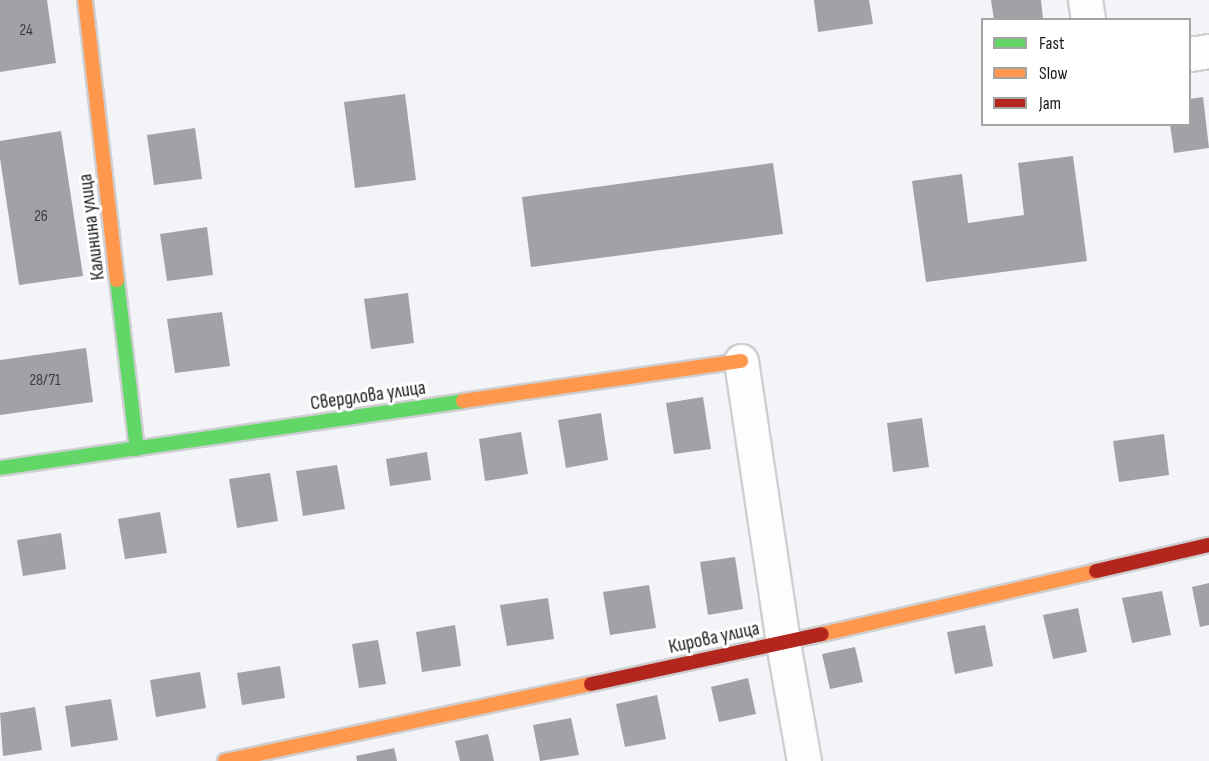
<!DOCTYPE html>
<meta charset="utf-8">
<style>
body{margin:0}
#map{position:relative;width:1209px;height:761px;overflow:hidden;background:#f3f4f8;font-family:"Sofia Sans Condensed",sans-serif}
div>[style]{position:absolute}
.building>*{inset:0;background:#a4a0a7}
.roads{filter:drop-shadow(2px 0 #cecfd1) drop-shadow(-2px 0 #cecfd1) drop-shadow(0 2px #cecfd1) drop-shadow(0 -2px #cecfd1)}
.street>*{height:33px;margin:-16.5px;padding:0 16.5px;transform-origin:16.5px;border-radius:16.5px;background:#fdfdfe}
.fast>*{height:14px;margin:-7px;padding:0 7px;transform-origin:7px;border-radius:7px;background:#63d668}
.slow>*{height:14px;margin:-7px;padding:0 7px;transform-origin:7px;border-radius:7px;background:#ff974d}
.jam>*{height:14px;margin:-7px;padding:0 7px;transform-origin:7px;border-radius:7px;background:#b3261e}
span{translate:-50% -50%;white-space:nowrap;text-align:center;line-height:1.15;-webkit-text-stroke:6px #fff;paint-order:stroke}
.number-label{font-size:16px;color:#3d3d41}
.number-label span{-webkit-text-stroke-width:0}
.street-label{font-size:20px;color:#1b1c1f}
.legend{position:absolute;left:981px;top:18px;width:210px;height:108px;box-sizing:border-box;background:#fff;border:2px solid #a4a4a5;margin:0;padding:8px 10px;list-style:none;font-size:18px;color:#1b1c1f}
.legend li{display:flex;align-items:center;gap:12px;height:30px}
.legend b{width:30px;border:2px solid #a4a4a5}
</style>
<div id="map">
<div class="building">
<div style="clip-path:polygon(0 0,47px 0,56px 63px,0 72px)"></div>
<div style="clip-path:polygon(814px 0,869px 0,873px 24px,818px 32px)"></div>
<div style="clip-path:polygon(991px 0,1041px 0,1043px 19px,994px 20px)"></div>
<div style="clip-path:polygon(405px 94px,416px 180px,355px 188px,344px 102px)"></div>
<div style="clip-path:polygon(1203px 97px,1209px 148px,1174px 153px,1170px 124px,1190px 124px,1190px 99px)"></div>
<div style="clip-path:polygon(195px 128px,202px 179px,154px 185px,147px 135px)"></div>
<div style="clip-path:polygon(61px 131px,83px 276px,19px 285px,0 158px,0 141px)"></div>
<div style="clip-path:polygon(1073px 156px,1087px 261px,926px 282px,912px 181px,962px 174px,968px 223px,1024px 215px,1018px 163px)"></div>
<div style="clip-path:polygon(773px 163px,783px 234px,531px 267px,522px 197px)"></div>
<div style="clip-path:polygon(207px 227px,213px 275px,167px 281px,160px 234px)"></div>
<div style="clip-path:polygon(408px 293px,414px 343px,371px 349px,364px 299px)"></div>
<div style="clip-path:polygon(222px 312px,230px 366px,175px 373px,167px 319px)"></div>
<div style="clip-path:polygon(86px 348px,93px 402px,0 415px,0 360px)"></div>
<div style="clip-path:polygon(703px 397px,711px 449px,674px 454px,666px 403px)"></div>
<div style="clip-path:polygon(601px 413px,608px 460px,566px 468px,558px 420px)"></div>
<div style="clip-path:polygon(922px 418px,929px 467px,893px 472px,887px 423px)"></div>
<div style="clip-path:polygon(521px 432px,528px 474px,485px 481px,479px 439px)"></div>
<div style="clip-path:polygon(1164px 434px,1169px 475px,1119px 482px,1113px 441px)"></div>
<div style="clip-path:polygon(427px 452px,431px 480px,390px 486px,386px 459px)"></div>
<div style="clip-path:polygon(337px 465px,345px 509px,303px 516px,296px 471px)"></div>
<div style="clip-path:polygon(270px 473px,278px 521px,237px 528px,229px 479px)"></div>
<div style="clip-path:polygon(160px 512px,167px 553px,125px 559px,118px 519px)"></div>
<div style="clip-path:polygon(61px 533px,66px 569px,23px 576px,17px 540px)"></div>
<div style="clip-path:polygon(735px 557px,743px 609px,708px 615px,700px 562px)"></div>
<div style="clip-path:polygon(1209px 583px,1209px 625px,1200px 627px,1192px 587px)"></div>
<div style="clip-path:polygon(649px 585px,656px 628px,610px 635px,603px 592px)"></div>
<div style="clip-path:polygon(1162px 591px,1171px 635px,1132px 643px,1122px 598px)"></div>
<div style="clip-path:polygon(548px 598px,554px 639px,507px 646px,500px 605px)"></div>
<div style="clip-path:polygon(1078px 608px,1087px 652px,1053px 659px,1043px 615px)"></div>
<div style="clip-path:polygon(455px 625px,461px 666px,422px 672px,416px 632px)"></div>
<div style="clip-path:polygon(985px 625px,993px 666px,955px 674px,947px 632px)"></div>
<div style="clip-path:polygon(378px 640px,386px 684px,359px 688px,352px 644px)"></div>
<div style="clip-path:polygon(855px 647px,863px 682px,830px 689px,822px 654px)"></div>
<div style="clip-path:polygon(280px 666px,285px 698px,242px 705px,237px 673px)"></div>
<div style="clip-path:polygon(200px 672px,206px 708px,156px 717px,150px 680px)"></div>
<div style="clip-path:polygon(748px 678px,756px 714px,719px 722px,711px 687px)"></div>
<div style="clip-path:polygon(657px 695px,666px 739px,625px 747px,616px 704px)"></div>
<div style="clip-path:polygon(111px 699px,118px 740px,71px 747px,65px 706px)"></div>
<div style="clip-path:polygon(35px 707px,42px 750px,3px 756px,0 713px)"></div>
<div style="clip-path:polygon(571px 718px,579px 755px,540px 761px,533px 725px)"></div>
<div style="clip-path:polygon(488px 734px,494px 761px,460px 761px,455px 741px)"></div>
<div style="clip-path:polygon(394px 748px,397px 761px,357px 761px,356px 756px)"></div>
</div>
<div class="roads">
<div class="street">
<div style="left:1085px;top:0;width:20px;rotate:81deg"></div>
<div style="left:1190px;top:54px;width:19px;rotate:-9deg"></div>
<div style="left:741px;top:361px;width:285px;rotate:81.5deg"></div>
<div style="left:783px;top:643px;width:120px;rotate:79.9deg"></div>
</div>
<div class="fast">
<div style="left:117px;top:280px;width:170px;rotate:83.3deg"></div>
<div style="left:0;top:468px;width:468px;rotate:-8.2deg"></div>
</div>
<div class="slow">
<div style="left:85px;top:0;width:282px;rotate:83.5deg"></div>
<div style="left:463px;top:401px;width:281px;rotate:-8.2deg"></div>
<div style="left:822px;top:634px;width:281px;rotate:-12.9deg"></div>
<div style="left:225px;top:761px;width:374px;rotate:-11.9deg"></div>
</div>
<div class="jam">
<div style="left:1096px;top:571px;width:116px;rotate:-13deg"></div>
<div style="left:591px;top:684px;width:236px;rotate:-12.2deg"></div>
</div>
</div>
<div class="number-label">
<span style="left:26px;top:31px">24</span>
<span style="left:41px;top:217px">26</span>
<span style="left:45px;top:381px">28/71</span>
</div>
<div class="street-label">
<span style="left:92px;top:227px;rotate:-97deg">Калинина улица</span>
<span style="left:368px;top:396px;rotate:-8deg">Свердлова улица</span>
<span style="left:714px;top:638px;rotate:-12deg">Кирова улица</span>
</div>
<ul class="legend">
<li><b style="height:8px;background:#63d668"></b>Fast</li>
<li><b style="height:8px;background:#ff974d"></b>Slow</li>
<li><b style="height:8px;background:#b3261e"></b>Jam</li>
</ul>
</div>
